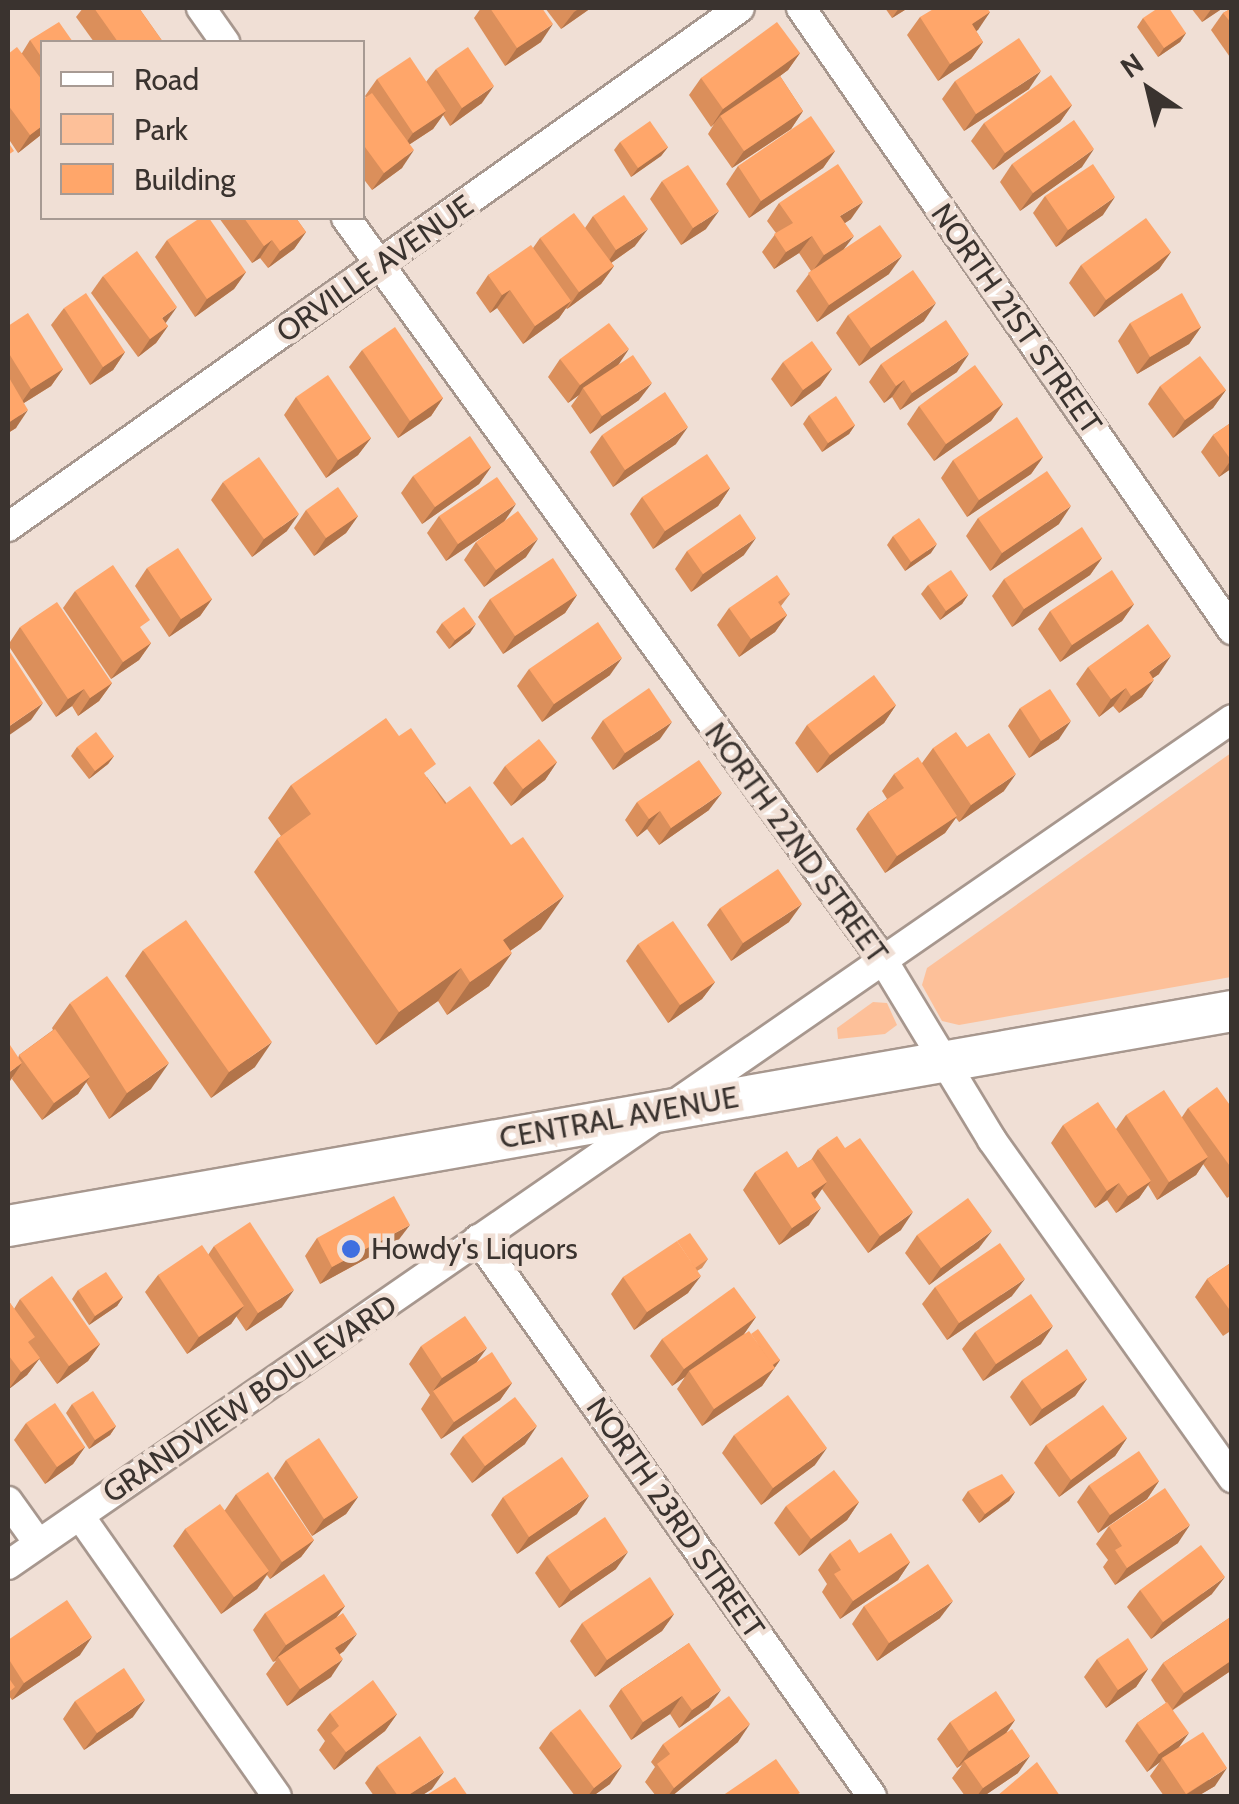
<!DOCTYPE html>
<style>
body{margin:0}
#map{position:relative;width:1239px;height:1804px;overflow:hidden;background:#f0dfd5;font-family:Cabin,sans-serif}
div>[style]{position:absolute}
.green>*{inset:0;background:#fdc099}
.roads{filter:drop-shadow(2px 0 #a7978e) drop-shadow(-2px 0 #a7978e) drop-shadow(0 2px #a7978e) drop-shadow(0 -2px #a7978e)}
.street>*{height:28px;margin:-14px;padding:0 14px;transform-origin:14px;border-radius:14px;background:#fff}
.secondary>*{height:40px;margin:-20px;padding:0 20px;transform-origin:20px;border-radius:20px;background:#fff}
.wall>*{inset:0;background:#db8f5b}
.shaded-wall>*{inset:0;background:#b2744a}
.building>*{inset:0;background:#ffa66a}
.dots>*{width:28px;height:28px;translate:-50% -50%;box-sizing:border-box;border:5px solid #f0dfd5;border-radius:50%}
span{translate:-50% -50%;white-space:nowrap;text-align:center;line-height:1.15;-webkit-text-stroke:9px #f0dfd5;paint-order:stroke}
.street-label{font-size:30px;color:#3a332f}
.poi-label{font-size:30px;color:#3a332f}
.left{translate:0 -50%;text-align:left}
.frame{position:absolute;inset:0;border:10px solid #3a332f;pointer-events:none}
.legend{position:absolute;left:40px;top:40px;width:325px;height:180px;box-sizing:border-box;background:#f0dfd5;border:2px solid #a79a93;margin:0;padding:12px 18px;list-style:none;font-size:30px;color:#3a332f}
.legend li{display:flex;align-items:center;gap:20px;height:50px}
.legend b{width:50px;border:2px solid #a79a93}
.north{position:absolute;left:1099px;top:40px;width:100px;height:100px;-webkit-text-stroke:8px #f0dfd5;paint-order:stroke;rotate:325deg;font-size:28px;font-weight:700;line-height:40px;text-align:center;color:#3a332f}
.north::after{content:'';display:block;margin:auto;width:35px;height:45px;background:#3a332f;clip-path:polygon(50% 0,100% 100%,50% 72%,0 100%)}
</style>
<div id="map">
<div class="green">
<div style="clip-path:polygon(1231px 753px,1231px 977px,959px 1025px,942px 1021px,922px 985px,927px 968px)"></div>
<div style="clip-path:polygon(873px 1002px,887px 1003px,897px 1025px,885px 1034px,838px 1039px,837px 1028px)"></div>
</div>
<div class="roads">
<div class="street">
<div style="left:201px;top:8px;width:42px;rotate:54.8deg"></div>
<div style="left:801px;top:8px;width:757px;rotate:55.28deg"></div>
<div style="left:346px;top:218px;width:916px;rotate:54.11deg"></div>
<div style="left:883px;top:960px;width:210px;rotate:58.8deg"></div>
<div style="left:992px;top:1140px;width:415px;rotate:54.6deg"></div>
<div style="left:8px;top:527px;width:897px;rotate:-35.34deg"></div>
<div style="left:478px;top:1239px;width:682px;rotate:54.73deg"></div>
<div style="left:8px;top:1501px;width:52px;rotate:54.5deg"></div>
<div style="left:80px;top:1516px;width:342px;rotate:54.9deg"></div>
<div style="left:8px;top:1565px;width:1488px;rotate:-34.65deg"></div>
</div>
<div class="secondary">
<div style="left:8px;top:1226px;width:1243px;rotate:-9.96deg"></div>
</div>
</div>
<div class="wall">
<div style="clip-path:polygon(83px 8px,139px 8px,163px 42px,94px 42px,76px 17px)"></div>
<div style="clip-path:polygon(481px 8px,542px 8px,541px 42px,505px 66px,474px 18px)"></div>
<div style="clip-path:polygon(545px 8px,591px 8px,561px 29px)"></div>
<div style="clip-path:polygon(885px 8px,908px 8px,892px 18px)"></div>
<div style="clip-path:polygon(1191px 8px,1223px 8px,1202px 22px)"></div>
<div style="clip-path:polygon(1232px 8px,1232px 60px,1211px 30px,1223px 13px)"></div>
<div style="clip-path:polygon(990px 12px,976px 31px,983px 42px,971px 59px,938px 81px,907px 35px,920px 17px)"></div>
<div style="clip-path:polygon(1143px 18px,1186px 33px,1180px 42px,1158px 57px,1137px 27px)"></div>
<div style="clip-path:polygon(30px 40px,42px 42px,42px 134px,18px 153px,8px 138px,8px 54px,22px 53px)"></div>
<div style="clip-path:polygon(800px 53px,788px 70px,780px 76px,803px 111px,791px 129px,732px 168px,708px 134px,714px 124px,711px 127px,689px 95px,701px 78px)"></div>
<div style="clip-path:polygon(436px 69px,482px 103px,450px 126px,443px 115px,433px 129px,410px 144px,402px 168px,372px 190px,362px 177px,362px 100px,366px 98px,365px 96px,377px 79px,426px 82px)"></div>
<div style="clip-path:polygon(955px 81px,1029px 89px,964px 131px,942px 99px)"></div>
<div style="clip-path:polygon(1072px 105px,1060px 122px,993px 170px,971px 141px,984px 123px)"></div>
<div style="clip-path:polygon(620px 142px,668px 147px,661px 156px,631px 177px,614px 150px)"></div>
<div style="clip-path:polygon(835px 151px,823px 168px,749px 218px,726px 184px,738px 166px)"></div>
<div style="clip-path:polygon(1012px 164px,1082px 167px,1020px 211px,1000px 182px)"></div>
<div style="clip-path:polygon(662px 181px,706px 229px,681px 245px,650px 199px)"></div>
<div style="clip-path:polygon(1045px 196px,1103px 215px,1056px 247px,1033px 213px)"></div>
<div style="clip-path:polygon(779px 203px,851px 219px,845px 223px,844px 249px,889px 274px,817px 322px,796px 291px,811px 271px,799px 253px,774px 269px,762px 252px,776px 233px,767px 221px)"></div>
<div style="clip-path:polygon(593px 216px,635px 246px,611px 263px,614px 266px,601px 284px,567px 309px,566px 308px,559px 318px,523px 344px,497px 308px,490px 313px,476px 293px,488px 275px,533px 248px,540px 238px,585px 228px)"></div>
<div style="clip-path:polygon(219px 218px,296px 218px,306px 232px,294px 249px,268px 268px,260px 258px,252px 263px)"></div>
<div style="clip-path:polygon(167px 240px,246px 272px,234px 289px,195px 317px,155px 257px)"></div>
<div style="clip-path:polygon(1171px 252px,1159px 269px,1094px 317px,1069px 283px,1081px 265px)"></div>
<div style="clip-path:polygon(103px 276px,168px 326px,156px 343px,138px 357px,91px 293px)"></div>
<div style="clip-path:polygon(64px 308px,125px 352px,113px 370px,90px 385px,51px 325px)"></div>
<div style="clip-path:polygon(848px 315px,924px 321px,859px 366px,836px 333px)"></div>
<div style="clip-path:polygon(1130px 323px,1201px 327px,1189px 344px,1137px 374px,1118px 341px)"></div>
<div style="clip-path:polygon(8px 326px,63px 369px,51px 386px,24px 403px,16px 428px,8px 433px)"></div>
<div style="clip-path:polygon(362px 350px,443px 398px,431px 416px,398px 438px,349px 367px)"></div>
<div style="clip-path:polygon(560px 359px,617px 366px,639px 400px,590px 434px,571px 406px,579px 395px,568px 403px,548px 377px)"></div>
<div style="clip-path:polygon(783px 362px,832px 369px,820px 386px,791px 407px,771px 379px)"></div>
<div style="clip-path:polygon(881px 364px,957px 372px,900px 410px,892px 397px,884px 403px,869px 382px)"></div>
<div style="clip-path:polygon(1160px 386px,1226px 390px,1213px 408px,1173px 438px,1148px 404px)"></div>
<div style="clip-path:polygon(296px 397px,371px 438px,358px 455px,326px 478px,284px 415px)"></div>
<div style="clip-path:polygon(1003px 404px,991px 421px,934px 461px,907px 424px,919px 406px)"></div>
<div style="clip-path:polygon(809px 415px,855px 425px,849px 434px,822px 452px,803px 424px)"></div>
<div style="clip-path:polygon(1232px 422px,1232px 468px,1219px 477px,1201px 452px,1213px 435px)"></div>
<div style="clip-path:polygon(602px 435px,676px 444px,613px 487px,590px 452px)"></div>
<div style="clip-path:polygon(1043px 457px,1031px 474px,967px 517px,941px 478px,953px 460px)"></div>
<div style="clip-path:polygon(491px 467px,479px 484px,422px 524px,401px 493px,413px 476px)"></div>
<div style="clip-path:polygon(223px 482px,287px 531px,252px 557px,211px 500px)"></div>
<div style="clip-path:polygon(730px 488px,718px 506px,653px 549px,630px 514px,642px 497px)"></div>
<div style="clip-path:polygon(306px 510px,358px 516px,346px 533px,314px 556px,294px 528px)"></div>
<div style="clip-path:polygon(439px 516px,504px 522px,446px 561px,427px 533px)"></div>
<div style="clip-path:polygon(978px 518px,1059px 524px,990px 571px,966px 536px)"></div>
<div style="clip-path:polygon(893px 536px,931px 553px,905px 571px,887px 545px)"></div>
<div style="clip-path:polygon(476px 542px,526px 557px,484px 587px,464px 560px)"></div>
<div style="clip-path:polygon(687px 551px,744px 555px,691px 592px,675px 569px)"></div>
<div style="clip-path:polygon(1102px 558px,1090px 575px,1012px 627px,992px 596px,1004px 579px)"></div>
<div style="clip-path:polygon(147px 568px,212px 599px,200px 616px,169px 637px,135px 586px)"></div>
<div style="clip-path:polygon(928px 585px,968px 595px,962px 604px,940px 620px,921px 594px)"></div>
<div style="clip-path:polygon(75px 591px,151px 643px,139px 660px,111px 679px,63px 608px)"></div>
<div style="clip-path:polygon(790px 594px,781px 606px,787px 615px,775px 632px,739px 657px,717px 625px,729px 608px)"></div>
<div style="clip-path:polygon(577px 595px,565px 613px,503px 654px,478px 617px,490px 599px)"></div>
<div style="clip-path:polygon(1134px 604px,1122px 621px,1060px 662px,1038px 629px,1050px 611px)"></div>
<div style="clip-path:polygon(442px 623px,470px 633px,449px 649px,436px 632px)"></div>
<div style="clip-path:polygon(20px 627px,112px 683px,99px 701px,78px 716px,72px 706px,56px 717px,8px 645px)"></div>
<div style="clip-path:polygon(1088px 667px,1159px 674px,1153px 678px,1142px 697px,1119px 713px,1113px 706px,1099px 717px,1076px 684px)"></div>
<div style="clip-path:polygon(529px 669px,610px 675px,542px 722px,517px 686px)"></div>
<div style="clip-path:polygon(896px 705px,884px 723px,817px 773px,795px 743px,807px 725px)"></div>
<div style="clip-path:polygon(1020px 708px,1059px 739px,1029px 758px,1008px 726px)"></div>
<div style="clip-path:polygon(603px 720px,660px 739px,613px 770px,591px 738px)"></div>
<div style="clip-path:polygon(77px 747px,114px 756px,108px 764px,89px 779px,71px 756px)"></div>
<div style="clip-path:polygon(967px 747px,1004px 791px,959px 822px,956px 818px,945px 833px,885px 873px,856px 829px,868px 812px,887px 799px,882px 791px,894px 774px,922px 763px,933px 748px)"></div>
<div style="clip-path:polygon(557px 762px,545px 780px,511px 806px,493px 783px,505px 766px)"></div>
<div style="clip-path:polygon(427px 777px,541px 929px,510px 951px,489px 986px,447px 1015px,438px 1001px,376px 1045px,254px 872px,277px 839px,281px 836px,268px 818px,291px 785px)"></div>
<div style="clip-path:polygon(637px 802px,709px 810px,659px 845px,647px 829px,637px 837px,625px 820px)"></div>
<div style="clip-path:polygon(720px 908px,789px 922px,731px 961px,707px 925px)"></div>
<div style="clip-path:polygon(638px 944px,715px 982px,702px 999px,668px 1023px,626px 961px)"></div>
<div style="clip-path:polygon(143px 950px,255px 1067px,211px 1098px,125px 976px)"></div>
<div style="clip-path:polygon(70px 1003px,151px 1089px,109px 1119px,86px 1082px,78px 1094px,42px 1120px,12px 1079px,19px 1055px,53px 1030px,52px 1028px)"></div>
<div style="clip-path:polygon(1232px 1105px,1232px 1195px,1227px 1198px,1203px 1164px,1196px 1175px,1157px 1200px,1148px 1185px,1139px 1198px,1116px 1213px,1107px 1200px,1095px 1208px,1051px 1143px,1063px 1125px,1116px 1129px,1126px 1115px,1182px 1117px,1188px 1108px)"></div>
<div style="clip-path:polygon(818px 1149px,901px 1230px,868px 1253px,822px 1189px,815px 1199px,809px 1225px,779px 1245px,743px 1190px,755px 1172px,798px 1168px,811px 1160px)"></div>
<div style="clip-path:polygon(917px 1235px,979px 1248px,929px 1285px,905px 1253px)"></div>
<div style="clip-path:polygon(317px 1238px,397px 1242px,320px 1284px,305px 1256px)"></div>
<div style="clip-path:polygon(214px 1246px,282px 1307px,246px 1331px,236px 1316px,231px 1324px,187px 1354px,145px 1292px,158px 1275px,208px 1255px)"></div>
<div style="clip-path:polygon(708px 1259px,702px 1268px,697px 1271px,688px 1293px,634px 1330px,611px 1294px,623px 1277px)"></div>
<div style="clip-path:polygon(1232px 1262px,1232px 1330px,1223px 1336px,1195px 1297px,1207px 1279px)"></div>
<div style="clip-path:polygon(935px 1287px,1012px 1296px,947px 1340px,922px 1304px)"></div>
<div style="clip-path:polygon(78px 1290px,123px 1297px,117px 1306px,89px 1325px,72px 1299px)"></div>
<div style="clip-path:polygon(20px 1299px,100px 1344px,88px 1361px,57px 1384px,39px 1359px,27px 1375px,9px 1389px,8px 1388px,8px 1300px,14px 1309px)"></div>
<div style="clip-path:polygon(756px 1317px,744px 1334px,780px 1360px,762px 1386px,702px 1426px,677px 1389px,685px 1377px,672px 1386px,650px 1356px,662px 1339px)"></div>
<div style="clip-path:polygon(975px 1332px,1041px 1344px,983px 1381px,962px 1349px)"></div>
<div style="clip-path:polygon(421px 1346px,477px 1362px,512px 1383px,500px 1400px,441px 1439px,421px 1409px,430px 1395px,409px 1364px)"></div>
<div style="clip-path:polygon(1087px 1379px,1075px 1396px,1030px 1426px,1010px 1397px,1022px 1380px)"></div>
<div style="clip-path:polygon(72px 1404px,116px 1426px,110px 1435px,89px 1449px,66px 1413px)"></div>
<div style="clip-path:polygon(26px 1423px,85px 1447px,73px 1464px,45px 1484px,14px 1440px)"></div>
<div style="clip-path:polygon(734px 1435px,815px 1465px,761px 1505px,722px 1453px)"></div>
<div style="clip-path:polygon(463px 1436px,525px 1444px,472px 1483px,450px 1454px)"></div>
<div style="clip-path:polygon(1127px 1438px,1115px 1456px,1059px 1497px,1034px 1463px,1046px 1445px)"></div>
<div style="clip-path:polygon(286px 1460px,358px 1497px,346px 1514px,312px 1536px,274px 1478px)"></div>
<div style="clip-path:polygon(1159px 1481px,1147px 1499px,1098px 1533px,1077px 1502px,1089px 1485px)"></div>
<div style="clip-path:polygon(968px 1491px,1015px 1492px,1009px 1501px,979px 1523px,962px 1500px)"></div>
<div style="clip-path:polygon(236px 1494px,314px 1540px,301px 1557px,270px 1579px,267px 1575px,257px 1589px,221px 1614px,173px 1546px,185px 1529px,225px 1510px)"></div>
<div style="clip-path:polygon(503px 1497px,577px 1514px,517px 1554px,491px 1515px)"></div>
<div style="clip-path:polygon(859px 1502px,847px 1520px,799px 1556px,774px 1523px,786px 1506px)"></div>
<div style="clip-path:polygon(1109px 1526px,1178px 1543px,1115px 1585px,1103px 1567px,1108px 1560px,1096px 1544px)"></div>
<div style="clip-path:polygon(830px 1553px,859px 1553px,910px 1562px,898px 1580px,840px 1619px,822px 1592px,827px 1584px,818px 1570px)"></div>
<div style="clip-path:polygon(547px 1556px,616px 1569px,559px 1608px,535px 1573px)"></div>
<div style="clip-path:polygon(1140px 1590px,1212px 1594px,1151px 1639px,1127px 1607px)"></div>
<div style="clip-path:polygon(345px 1606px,337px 1617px,344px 1651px,340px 1654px,331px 1677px,287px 1706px,266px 1674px,276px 1661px,273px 1662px,253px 1630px,265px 1613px)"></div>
<div style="clip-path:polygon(864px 1606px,940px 1618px,877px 1661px,852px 1624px)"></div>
<div style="clip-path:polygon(674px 1614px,662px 1631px,595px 1677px,570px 1641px,582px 1623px)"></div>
<div style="clip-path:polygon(1232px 1616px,1232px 1670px,1173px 1710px,1178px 1748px,1215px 1786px,1198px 1796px,1164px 1796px,1150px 1776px,1160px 1762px,1147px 1772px,1125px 1741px,1137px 1723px,1166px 1703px,1151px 1680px,1163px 1663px)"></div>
<div style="clip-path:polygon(8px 1640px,80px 1655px,12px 1700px,9px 1696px,8px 1697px)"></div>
<div style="clip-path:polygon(689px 1643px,709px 1707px,679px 1728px,670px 1714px,631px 1740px,609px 1706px,621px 1689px)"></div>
<div style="clip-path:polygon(1097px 1659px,1148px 1669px,1136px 1687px,1106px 1708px,1084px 1677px)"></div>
<div style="clip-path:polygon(75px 1701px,133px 1717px,84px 1750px,63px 1719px)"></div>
<div style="clip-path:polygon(330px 1713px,397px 1714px,385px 1731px,334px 1770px,319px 1750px,325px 1741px,317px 1730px)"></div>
<div style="clip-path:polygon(1015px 1720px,1007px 1732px,1018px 1773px,984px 1796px,965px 1796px,952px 1778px,962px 1765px,957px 1768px,937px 1739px,950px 1722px)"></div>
<div style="clip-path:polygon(551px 1731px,610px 1784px,593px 1796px,575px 1796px,539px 1748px)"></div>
<div style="clip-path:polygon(738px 1742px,672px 1796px,656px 1796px,645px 1782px,655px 1767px,651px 1762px,663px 1744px)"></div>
<div style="clip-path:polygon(377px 1766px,432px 1789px,421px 1796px,374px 1796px,365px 1783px)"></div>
</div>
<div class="shaded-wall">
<div style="clip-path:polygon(580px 8px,591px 8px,561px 29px,574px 12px)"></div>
<div style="clip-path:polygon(899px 8px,908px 8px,892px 18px)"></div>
<div style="clip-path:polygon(1212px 8px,1223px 8px,1202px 22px)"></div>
<div style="clip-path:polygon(990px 12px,978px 30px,960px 42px,972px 24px)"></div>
<div style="clip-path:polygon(553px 24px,541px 42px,505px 66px,517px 48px)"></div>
<div style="clip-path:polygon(1186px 33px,1180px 42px,1158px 57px,1164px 48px)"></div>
<div style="clip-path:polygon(983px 42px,971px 59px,938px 81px,950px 64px)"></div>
<div style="clip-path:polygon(800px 53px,788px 70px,722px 119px,720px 116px,711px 127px,723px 109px)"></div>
<div style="clip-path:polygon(1041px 71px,1029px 89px,964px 131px,976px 114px)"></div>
<div style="clip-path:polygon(494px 86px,482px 103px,450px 126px,462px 108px)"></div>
<div style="clip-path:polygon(1072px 105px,1060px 122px,993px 170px,1005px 153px)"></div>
<div style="clip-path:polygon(446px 111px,433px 129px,401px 150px,413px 133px)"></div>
<div style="clip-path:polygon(803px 111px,791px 129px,732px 168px,744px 151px)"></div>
<div style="clip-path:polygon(42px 126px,42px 134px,18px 153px,30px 135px)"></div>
<div style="clip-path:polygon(668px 147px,661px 156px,631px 177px,638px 168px)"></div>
<div style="clip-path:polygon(1094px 149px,1082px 167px,1020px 211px,1033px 193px)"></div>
<div style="clip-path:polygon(414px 150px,402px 168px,372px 190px,384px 173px)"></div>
<div style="clip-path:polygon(835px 151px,823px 168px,749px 218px,761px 201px)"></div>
<div style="clip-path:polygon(1115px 197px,1103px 215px,1056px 247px,1068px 230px)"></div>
<div style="clip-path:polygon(863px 202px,851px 219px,828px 234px,840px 216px)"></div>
<div style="clip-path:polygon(719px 211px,706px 229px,681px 245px,693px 228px)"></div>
<div style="clip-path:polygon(648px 229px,635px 246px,604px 268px,616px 250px)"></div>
<div style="clip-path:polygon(306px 232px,294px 249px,268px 268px,280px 251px)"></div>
<div style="clip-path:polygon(812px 236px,799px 253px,774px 269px,786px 252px)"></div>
<div style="clip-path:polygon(854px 236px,841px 253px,812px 272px,824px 255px)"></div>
<div style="clip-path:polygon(272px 240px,260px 258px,252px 263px,264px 246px)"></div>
<div style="clip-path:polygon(1171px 252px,1159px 269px,1094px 317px,1106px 300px)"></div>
<div style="clip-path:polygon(902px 256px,889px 274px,817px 322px,829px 305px)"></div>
<div style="clip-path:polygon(614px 266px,601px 284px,567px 309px,579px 292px)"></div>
<div style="clip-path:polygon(246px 272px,234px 289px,195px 317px,207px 299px)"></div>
<div style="clip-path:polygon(510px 290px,497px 308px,490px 313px,502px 295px)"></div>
<div style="clip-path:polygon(571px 301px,559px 318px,523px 344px,535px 326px)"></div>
<div style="clip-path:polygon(936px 303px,924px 321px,859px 366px,871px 348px)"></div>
<div style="clip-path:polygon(177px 307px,165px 324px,162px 318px)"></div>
<div style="clip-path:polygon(168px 326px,156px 343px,138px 357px,150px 339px)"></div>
<div style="clip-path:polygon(1201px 327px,1189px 344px,1137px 374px,1150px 357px)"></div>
<div style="clip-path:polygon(629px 349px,617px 367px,583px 388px,579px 395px,568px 403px,580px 385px)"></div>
<div style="clip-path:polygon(125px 352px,113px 370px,90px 385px,103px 367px)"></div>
<div style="clip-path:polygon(969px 354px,957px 372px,900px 410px,912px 393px)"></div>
<div style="clip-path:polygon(63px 369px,51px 386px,19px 406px,31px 389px)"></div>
<div style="clip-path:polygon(832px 369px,820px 386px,791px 407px,803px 390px)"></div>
<div style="clip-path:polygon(904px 380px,892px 397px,884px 403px,896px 386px)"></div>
<div style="clip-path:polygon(652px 383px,639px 400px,590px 434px,602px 416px)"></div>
<div style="clip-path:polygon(1226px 390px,1213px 408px,1173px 438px,1185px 420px)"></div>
<div style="clip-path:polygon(443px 398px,431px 416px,398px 438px,410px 421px)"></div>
<div style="clip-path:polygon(1003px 404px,991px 421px,934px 461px,946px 444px)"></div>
<div style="clip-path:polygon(28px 410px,16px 428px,8px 433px,8px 423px)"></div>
<div style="clip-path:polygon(855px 425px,849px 434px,822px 452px,828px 443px)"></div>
<div style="clip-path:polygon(688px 427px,676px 444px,613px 487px,625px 470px)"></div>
<div style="clip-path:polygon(371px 438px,358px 455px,326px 478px,338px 460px)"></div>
<div style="clip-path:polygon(1043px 457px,1031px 474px,967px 517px,979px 500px)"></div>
<div style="clip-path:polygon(1231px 460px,1232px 468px,1219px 477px)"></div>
<div style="clip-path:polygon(491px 467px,479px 484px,422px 524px,435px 507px)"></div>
<div style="clip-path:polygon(730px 488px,718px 506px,653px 549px,665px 531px)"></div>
<div style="clip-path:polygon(516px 504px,504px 522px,446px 561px,458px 544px)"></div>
<div style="clip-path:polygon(1071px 506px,1059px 524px,990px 571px,1002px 553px)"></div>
<div style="clip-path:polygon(299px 514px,287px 531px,252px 557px,264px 539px)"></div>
<div style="clip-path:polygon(358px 516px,346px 533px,314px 556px,326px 538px)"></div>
<div style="clip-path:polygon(756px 538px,744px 555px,691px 592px,703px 574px)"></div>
<div style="clip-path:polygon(538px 539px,526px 557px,484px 587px,496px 570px)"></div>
<div style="clip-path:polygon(937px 544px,931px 553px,905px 571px,911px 562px)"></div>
<div style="clip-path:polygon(1102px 558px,1090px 575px,1012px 627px,1024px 609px)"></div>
<div style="clip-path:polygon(577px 595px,565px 613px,503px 654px,515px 636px)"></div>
<div style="clip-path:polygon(968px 595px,962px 604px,940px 620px,946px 611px)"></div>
<div style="clip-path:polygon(212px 599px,200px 616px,169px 637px,181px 619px)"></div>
<div style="clip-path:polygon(1134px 604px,1122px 621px,1060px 662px,1072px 645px)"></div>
<div style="clip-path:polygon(787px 615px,775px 632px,739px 657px,751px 639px)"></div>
<div style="clip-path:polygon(476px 624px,470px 633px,449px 649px,455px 640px)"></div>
<div style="clip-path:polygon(151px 643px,139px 660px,111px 679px,123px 662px)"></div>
<div style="clip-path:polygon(1171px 656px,1159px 674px,1136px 690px,1149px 672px)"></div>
<div style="clip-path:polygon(622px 658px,610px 675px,542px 722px,554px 704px)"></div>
<div style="clip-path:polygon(1154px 680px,1142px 697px,1119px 713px,1131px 696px)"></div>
<div style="clip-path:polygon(112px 683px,99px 701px,78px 716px,90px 698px)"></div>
<div style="clip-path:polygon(1126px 688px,1113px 706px,1099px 717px,1111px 699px)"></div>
<div style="clip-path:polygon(84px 689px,72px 706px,56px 717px,68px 699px)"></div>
<div style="clip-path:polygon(43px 703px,31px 720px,8px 736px,8px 727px)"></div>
<div style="clip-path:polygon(896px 705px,884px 723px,817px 773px,830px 755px)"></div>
<div style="clip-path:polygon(1071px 721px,1059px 739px,1029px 758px,1041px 741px)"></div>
<div style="clip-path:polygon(672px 722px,660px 739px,613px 770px,625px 753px)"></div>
<div style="clip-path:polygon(114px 756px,108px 764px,89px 779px,95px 771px)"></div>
<div style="clip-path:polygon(557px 762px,545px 780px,511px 806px,523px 789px)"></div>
<div style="clip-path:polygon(1016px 774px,1004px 791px,959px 822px,971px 805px)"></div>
<div style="clip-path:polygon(722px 793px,709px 810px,659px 845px,671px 828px)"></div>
<div style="clip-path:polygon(660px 811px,647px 829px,637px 837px,649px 819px)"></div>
<div style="clip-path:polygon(957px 816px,945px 833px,885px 873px,897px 856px)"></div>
<div style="clip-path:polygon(564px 896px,541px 929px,480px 972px,503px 940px)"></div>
<div style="clip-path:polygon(802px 904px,789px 922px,731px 961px,743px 943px)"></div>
<div style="clip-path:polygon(512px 953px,489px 986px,447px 1015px,470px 982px)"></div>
<div style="clip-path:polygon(461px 968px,438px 1001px,376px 1045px,399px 1012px)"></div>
<div style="clip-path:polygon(715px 982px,702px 999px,668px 1023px,680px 1005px)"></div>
<div style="clip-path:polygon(272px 1042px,255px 1067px,211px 1098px,229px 1072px)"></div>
<div style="clip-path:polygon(22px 1063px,8px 1084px,8px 1073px)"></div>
<div style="clip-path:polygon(169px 1063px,151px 1089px,109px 1119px,127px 1093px)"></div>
<div style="clip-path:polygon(90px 1077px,78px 1094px,42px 1120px,54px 1103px)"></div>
<div style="clip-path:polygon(1208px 1157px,1196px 1175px,1157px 1200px,1169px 1182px)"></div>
<div style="clip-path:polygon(1151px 1181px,1139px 1198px,1116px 1213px,1128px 1196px)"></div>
<div style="clip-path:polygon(827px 1182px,814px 1200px,811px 1193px)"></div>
<div style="clip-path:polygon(1119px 1183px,1107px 1200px,1095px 1208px,1107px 1191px)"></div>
<div style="clip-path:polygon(821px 1208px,809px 1225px,779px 1245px,792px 1228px)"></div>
<div style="clip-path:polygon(913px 1212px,901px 1230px,868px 1253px,880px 1236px)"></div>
<div style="clip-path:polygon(410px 1225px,397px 1242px,320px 1284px,332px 1267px)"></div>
<div style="clip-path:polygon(992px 1231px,979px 1248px,929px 1285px,941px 1268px)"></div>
<div style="clip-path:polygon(701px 1276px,688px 1293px,634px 1330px,647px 1312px)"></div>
<div style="clip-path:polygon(1025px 1279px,1012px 1296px,947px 1340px,959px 1323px)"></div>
<div style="clip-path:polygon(294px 1290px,282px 1307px,246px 1331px,258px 1313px)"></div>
<div style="clip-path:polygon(123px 1297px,117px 1306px,89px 1325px,95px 1316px)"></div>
<div style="clip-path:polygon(244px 1306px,231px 1324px,187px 1354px,199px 1337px)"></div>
<div style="clip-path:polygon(756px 1317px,744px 1334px,689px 1371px,685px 1377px,672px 1386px,684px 1369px)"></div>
<div style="clip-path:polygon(1053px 1326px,1041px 1344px,983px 1381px,996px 1364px)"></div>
<div style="clip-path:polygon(100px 1344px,88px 1361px,57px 1384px,69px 1366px)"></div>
<div style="clip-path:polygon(487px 1348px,474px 1366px,433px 1391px,442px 1378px)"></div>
<div style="clip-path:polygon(40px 1358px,27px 1375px,9px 1389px,21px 1372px)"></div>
<div style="clip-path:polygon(780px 1360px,762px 1386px,702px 1426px,714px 1409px)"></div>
<div style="clip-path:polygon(1087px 1379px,1075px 1396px,1030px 1426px,1042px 1409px)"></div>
<div style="clip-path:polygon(512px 1383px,500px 1400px,441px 1439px,454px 1422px)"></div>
<div style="clip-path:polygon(116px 1426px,110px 1435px,89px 1449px,95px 1440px)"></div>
<div style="clip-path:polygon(537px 1426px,525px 1444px,472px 1483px,485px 1466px)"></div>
<div style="clip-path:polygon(1127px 1438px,1115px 1456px,1059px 1497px,1071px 1480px)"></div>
<div style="clip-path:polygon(85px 1447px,73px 1464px,45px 1484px,57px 1467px)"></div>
<div style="clip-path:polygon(827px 1448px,815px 1465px,761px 1505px,773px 1488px)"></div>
<div style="clip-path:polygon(1159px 1481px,1147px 1499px,1098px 1533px,1110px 1515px)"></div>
<div style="clip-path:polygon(1015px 1492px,1009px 1501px,979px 1523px,985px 1514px)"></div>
<div style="clip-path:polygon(589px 1496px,577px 1514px,517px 1554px,529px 1537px)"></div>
<div style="clip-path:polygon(358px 1497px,346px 1514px,312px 1536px,324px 1519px)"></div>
<div style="clip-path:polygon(859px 1502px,847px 1520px,799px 1556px,811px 1539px)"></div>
<div style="clip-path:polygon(1190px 1525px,1178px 1543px,1115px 1585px,1127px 1568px)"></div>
<div style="clip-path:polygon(314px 1540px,301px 1557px,270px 1579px,282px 1562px)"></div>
<div style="clip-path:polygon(628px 1552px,616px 1569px,559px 1608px,571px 1591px)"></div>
<div style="clip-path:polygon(910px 1562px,898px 1580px,840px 1619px,853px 1601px)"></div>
<div style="clip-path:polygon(269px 1571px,257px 1589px,221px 1614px,234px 1597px)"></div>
<div style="clip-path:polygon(1225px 1577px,1212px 1594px,1151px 1639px,1163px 1622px)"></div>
<div style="clip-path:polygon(953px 1601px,940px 1618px,877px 1661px,889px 1643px)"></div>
<div style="clip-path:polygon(345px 1606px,332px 1623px,278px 1657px,273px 1662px,286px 1645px)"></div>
<div style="clip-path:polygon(674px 1614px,662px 1631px,595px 1677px,607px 1660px)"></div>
<div style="clip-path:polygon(357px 1634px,344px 1651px,323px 1665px,335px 1648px)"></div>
<div style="clip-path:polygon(92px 1637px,80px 1655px,12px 1700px,24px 1683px)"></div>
<div style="clip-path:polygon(343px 1659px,331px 1677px,287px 1706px,300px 1689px)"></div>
<div style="clip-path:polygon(1232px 1660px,1232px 1670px,1172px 1710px,1184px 1693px)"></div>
<div style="clip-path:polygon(1148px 1669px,1136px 1687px,1106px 1708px,1118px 1690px)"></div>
<div style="clip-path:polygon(721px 1690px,709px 1707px,679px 1728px,692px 1710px)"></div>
<div style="clip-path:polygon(682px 1696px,670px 1714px,631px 1740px,643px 1722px)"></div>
<div style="clip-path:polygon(145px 1700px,133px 1717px,84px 1750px,97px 1733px)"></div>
<div style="clip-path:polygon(397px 1714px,385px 1731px,334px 1770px,346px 1752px)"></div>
<div style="clip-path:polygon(1015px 1720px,1003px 1737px,964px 1761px,957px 1768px,969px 1751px)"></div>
<div style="clip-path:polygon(750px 1724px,738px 1742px,672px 1796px,668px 1796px,674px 1788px)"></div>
<div style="clip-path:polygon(1189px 1733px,1177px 1750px,1162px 1758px,1160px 1762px,1147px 1772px,1159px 1754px)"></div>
<div style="clip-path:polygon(1030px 1756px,1018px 1773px,984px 1796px,977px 1796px,983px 1788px)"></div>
<div style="clip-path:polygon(622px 1766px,610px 1784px,593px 1796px,588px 1796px,594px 1788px)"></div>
<div style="clip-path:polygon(1227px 1768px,1215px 1786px,1198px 1796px,1184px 1796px)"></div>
<div style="clip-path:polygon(444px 1772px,432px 1789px,421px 1796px,407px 1796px)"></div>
</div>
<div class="building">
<div style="clip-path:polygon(94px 8px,139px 8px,163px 42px,118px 42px)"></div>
<div style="clip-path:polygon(490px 8px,542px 8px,553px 24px,517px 48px)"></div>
<div style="clip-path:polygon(935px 8px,987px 8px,990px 12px,972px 24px,983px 42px,950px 64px,920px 17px)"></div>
<div style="clip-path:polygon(1158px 8px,1169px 8px,1186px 33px,1164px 48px,1143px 18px)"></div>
<div style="clip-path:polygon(1232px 8px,1232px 24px,1223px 13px)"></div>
<div style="clip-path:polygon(59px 22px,73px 42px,42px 42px,42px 58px,30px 40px)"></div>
<div style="clip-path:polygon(777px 22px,800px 53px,723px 109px,701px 78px)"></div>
<div style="clip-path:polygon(1019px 38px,1041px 71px,976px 114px,955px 81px)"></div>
<div style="clip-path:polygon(17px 47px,42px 80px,42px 126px,30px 135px,8px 105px,8px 54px)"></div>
<div style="clip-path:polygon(468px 47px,494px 86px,462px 108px,436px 69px)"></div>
<div style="clip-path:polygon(410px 57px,446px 111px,413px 133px,377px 79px)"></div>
<div style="clip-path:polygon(1051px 75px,1072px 105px,1005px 153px,984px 123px)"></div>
<div style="clip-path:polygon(780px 76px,803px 111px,744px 151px,720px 116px)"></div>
<div style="clip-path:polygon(372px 93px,414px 150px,384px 173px,362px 143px,362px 100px)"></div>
<div style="clip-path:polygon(811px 116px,835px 151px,761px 201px,738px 166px)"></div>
<div style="clip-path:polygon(1074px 120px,1094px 149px,1033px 193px,1012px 164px)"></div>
<div style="clip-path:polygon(650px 121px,668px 147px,638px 168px,620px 142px)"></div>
<div style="clip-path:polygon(8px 142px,14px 151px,8px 155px)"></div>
<div style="clip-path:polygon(838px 164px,863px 202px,840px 216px,854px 236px,824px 255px,812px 236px,786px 252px,774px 234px,793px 223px,779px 203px)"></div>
<div style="clip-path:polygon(1093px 164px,1115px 197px,1068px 230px,1045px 196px)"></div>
<div style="clip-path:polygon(688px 165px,719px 211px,693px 228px,662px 181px)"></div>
<div style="clip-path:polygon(624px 195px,648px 229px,616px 250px,593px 216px)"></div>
<div style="clip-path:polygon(574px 213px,614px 266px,579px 292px,540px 238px)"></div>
<div style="clip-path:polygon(200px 218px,209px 218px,246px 272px,207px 299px,167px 240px)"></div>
<div style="clip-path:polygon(244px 218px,296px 218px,306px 232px,280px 251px,272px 240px,264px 246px)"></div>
<div style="clip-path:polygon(1146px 218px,1171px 252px,1106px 300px,1081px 265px)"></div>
<div style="clip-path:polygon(880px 225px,902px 256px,829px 305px,808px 273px)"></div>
<div style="clip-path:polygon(531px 245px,571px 301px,535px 326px,510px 290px,502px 295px,488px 275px)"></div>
<div style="clip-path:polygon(137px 251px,177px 307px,162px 318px,168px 326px,150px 339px,103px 276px)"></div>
<div style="clip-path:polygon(913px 270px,936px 303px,871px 348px,848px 315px)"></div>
<div style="clip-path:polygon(86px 293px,125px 352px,103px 367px,64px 308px)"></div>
<div style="clip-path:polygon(1182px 293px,1201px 327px,1150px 357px,1130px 323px)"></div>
<div style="clip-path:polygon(28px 313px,63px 369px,31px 389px,8px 352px,8px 326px)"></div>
<div style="clip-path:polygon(946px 320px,969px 354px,912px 393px,904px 380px,896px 386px,881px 364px)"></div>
<div style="clip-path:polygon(609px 323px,629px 349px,580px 385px,560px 359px)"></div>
<div style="clip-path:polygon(395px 327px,443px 398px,410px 421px,362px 350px)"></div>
<div style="clip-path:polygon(812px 341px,832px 369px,803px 390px,783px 362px)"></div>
<div style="clip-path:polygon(633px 355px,652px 383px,602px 416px,583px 388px)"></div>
<div style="clip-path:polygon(1200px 356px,1226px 390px,1185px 420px,1160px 386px)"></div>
<div style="clip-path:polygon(975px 365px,1003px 404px,946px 444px,919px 406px)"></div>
<div style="clip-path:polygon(328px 375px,371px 438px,338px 460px,296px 397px)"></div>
<div style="clip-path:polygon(8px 376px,28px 410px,8px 423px)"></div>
<div style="clip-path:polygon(665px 392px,688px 427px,625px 470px,602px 435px)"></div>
<div style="clip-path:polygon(836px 396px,855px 425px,828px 443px,809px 415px)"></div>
<div style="clip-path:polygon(1017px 417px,1043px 457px,979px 500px,953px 460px)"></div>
<div style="clip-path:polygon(1232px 422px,1232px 459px,1231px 460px,1213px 435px)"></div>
<div style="clip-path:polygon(470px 436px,491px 467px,435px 507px,413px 476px)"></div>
<div style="clip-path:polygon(707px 454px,730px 488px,665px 531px,642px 497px)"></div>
<div style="clip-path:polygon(259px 457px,299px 514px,264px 539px,223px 482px)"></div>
<div style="clip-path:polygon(1047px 471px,1071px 506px,1002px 553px,978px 518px)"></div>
<div style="clip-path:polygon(497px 477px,516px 504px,458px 544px,439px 516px)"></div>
<div style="clip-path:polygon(338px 487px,358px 516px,326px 538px,306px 510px)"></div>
<div style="clip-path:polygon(518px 511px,538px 539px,496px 570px,476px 542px)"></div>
<div style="clip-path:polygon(740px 514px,756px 538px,703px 574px,687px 551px)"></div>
<div style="clip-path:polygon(919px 518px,937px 544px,911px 562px,893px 536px)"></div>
<div style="clip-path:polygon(1082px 527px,1102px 558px,1024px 609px,1004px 579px)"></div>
<div style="clip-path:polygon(178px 548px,212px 599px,181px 619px,147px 568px)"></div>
<div style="clip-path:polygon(553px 558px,577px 595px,515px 636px,490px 599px)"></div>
<div style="clip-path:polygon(113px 565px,150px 620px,140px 627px,151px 643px,123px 662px,75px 591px)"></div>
<div style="clip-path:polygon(951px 570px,968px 595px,946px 611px,928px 585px)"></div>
<div style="clip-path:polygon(1112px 570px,1134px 604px,1072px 645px,1050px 611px)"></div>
<div style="clip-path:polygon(777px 575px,790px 594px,778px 602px,787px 615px,751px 639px,729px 608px)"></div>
<div style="clip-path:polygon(57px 602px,112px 683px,90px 698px,84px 689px,68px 699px,20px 627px)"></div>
<div style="clip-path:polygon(464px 607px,476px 624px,455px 640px,442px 623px)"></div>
<div style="clip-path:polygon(598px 622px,622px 658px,554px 704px,529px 669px)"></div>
<div style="clip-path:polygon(1148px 624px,1171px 656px,1149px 672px,1154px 680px,1131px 696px,1126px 688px,1111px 699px,1088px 667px)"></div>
<div style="clip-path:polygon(10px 652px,43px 703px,8px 727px,8px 654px)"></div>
<div style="clip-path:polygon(874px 675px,896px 705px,830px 755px,807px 725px)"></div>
<div style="clip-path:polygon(649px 688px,672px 722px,625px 753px,603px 720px)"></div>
<div style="clip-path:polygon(1050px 689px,1071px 721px,1041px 741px,1020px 708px)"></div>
<div style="clip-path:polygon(386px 718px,399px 736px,411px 728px,436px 764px,424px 773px,445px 804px,470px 786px,511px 845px,523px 837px,564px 896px,503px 940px,512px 953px,470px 982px,461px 968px,399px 1012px,277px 839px,311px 814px,291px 785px)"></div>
<div style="clip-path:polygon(96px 732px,114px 756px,95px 771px,77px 747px)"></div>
<div style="clip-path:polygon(956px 732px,967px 747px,989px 733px,1016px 774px,971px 805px,933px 748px)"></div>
<div style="clip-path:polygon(539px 739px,557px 762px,523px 789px,505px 766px)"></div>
<div style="clip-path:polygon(918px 757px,957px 816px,897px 856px,868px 812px,904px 788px,894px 774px)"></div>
<div style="clip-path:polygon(699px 760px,722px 793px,671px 828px,660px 811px,649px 819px,637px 802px)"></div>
<div style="clip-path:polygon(778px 869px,802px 904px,743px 943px,720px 908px)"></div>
<div style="clip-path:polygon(186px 920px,272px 1042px,229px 1072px,143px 950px)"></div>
<div style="clip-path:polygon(673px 921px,715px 982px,680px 1005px,638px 944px)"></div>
<div style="clip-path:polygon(107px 976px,169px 1063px,127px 1093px,70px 1003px)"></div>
<div style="clip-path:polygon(55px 1029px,90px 1077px,54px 1103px,19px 1055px)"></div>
<div style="clip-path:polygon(8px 1042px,22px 1063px,8px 1073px)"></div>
<div style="clip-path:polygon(1217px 1087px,1232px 1108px,1232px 1169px,1188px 1108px)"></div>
<div style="clip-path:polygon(1164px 1090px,1208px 1157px,1169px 1182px,1126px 1115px)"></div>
<div style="clip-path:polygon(1098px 1102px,1151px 1181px,1128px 1196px,1119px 1183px,1107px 1191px,1063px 1125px)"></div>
<div style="clip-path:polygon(837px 1136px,845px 1148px,860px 1138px,913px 1212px,880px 1236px,818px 1149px)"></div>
<div style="clip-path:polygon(787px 1151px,798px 1168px,812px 1159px,827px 1182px,811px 1193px,821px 1208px,792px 1228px,755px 1172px)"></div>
<div style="clip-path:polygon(394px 1196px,410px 1225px,332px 1267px,317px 1238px)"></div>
<div style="clip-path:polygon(968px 1198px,992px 1231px,941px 1268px,917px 1235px)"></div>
<div style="clip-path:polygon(250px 1222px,294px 1290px,258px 1313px,214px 1246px)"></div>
<div style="clip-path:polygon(690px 1233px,708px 1259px,695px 1268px,677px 1241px)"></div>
<div style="clip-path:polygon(677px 1241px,701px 1276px,647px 1312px,623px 1277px)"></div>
<div style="clip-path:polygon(1000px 1243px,1025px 1279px,959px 1323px,935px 1287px)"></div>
<div style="clip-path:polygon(202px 1245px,244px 1306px,199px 1337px,158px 1275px)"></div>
<div style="clip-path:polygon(1232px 1262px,1232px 1313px,1207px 1279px)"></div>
<div style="clip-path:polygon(106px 1272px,123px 1297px,95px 1316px,78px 1290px)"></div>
<div style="clip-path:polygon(52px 1276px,100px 1344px,69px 1366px,20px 1299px)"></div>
<div style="clip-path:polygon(734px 1287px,756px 1317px,684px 1369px,662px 1339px)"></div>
<div style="clip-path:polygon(1031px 1294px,1053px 1326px,996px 1364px,975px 1332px)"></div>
<div style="clip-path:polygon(8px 1300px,35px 1337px,28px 1342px,40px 1358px,21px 1372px,9px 1356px,8px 1357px)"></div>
<div style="clip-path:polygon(465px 1316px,487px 1348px,442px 1378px,421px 1346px)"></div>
<div style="clip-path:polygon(758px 1329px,780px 1360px,772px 1365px,751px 1334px)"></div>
<div style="clip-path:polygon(749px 1331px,775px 1368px,714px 1409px,689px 1371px)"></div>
<div style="clip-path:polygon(1067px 1349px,1087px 1379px,1042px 1409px,1022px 1380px)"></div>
<div style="clip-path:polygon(492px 1352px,512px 1383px,454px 1422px,433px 1391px)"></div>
<div style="clip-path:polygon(93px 1391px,116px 1426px,95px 1440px,72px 1404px)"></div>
<div style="clip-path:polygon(788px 1395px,827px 1448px,773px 1488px,734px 1435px)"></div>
<div style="clip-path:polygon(515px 1397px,537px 1426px,485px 1466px,463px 1436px)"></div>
<div style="clip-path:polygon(55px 1403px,85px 1447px,57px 1467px,26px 1423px)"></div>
<div style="clip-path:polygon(1103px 1405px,1127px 1438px,1071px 1480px,1046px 1445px)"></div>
<div style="clip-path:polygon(319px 1438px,358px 1497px,324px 1519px,286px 1460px)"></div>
<div style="clip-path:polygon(1139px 1451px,1159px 1481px,1110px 1515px,1089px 1485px)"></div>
<div style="clip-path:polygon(562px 1457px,589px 1496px,529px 1537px,503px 1497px)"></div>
<div style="clip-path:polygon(834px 1470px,859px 1502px,811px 1539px,786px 1506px)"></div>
<div style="clip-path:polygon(268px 1472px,314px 1540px,282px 1562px,236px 1494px)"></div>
<div style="clip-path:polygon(1002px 1474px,1015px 1492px,985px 1514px,968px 1491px)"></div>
<div style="clip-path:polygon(1165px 1488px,1190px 1525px,1127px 1568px,1115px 1550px,1122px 1546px,1109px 1526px)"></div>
<div style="clip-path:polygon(220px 1504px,269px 1571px,234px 1597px,185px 1529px)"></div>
<div style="clip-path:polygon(605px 1517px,628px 1552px,571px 1591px,547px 1556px)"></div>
<div style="clip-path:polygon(891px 1533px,910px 1562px,853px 1601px,834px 1574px,841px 1570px,830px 1553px,850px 1539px,859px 1553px)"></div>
<div style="clip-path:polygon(1201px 1545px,1225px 1577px,1163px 1622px,1140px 1590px)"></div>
<div style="clip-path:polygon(928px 1564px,953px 1601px,889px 1643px,864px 1606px)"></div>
<div style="clip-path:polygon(324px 1574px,345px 1606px,286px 1645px,265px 1613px)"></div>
<div style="clip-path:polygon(650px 1577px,674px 1614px,607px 1660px,582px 1623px)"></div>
<div style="clip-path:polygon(67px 1600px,92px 1637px,24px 1683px,8px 1658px,8px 1640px)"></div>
<div style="clip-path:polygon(343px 1613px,357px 1634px,335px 1648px,343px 1659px,300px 1689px,278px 1657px)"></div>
<div style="clip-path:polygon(1232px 1616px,1232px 1660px,1184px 1693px,1163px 1663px)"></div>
<div style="clip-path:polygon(1128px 1638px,1148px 1669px,1118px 1690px,1097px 1659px)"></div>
<div style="clip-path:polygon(689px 1643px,721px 1690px,692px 1710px,682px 1696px,643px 1722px,621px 1689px)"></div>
<div style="clip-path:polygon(124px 1668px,145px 1700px,97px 1733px,75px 1701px)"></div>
<div style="clip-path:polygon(8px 1677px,15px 1687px,8px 1693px)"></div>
<div style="clip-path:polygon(373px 1680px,397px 1714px,346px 1752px,331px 1733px,339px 1726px,330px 1713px)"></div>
<div style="clip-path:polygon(996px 1691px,1015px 1720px,969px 1751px,950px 1722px)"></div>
<div style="clip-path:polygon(729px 1696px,750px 1724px,674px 1788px,657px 1764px,670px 1754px,663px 1744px)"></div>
<div style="clip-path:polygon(1167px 1702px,1189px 1733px,1159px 1754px,1137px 1723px)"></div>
<div style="clip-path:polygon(580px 1709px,622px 1766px,594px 1788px,551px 1731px)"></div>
<div style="clip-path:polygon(1012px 1729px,1030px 1756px,983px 1788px,964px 1761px)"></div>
<div style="clip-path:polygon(1203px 1732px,1227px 1768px,1186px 1794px,1162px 1758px)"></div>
<div style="clip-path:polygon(420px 1736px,444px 1772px,407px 1796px,398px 1796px,377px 1766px)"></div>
<div style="clip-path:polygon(776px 1759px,800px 1793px,794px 1796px,722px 1796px)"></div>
<div style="clip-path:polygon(1037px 1762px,1060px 1796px,997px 1796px)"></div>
<div style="clip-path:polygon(455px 1777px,468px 1796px,425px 1796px)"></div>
</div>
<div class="dots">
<div style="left:351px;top:1249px;background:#3f6fe0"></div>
</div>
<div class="street-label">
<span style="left:375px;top:269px;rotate:-35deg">ORVILLE AVENUE</span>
<span style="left:1016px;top:319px;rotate:55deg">NORTH 21ST STREET</span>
<span style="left:796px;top:843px;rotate:54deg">NORTH 22ND STREET</span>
<span style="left:619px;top:1118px;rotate:-10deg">CENTRAL AVENUE</span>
<span style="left:250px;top:1399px;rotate:-34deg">GRANDVIEW BOULEVARD</span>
<span style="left:675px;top:1518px;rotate:55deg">NORTH 23RD STREET</span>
</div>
<div class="poi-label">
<span class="left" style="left:371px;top:1249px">Howdy's Liquors</span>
</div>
<div class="frame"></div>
<ul class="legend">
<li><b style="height:12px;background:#fff"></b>Road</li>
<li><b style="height:28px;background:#fdc099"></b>Park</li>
<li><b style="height:28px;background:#ffa66a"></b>Building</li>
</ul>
<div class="north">N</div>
</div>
